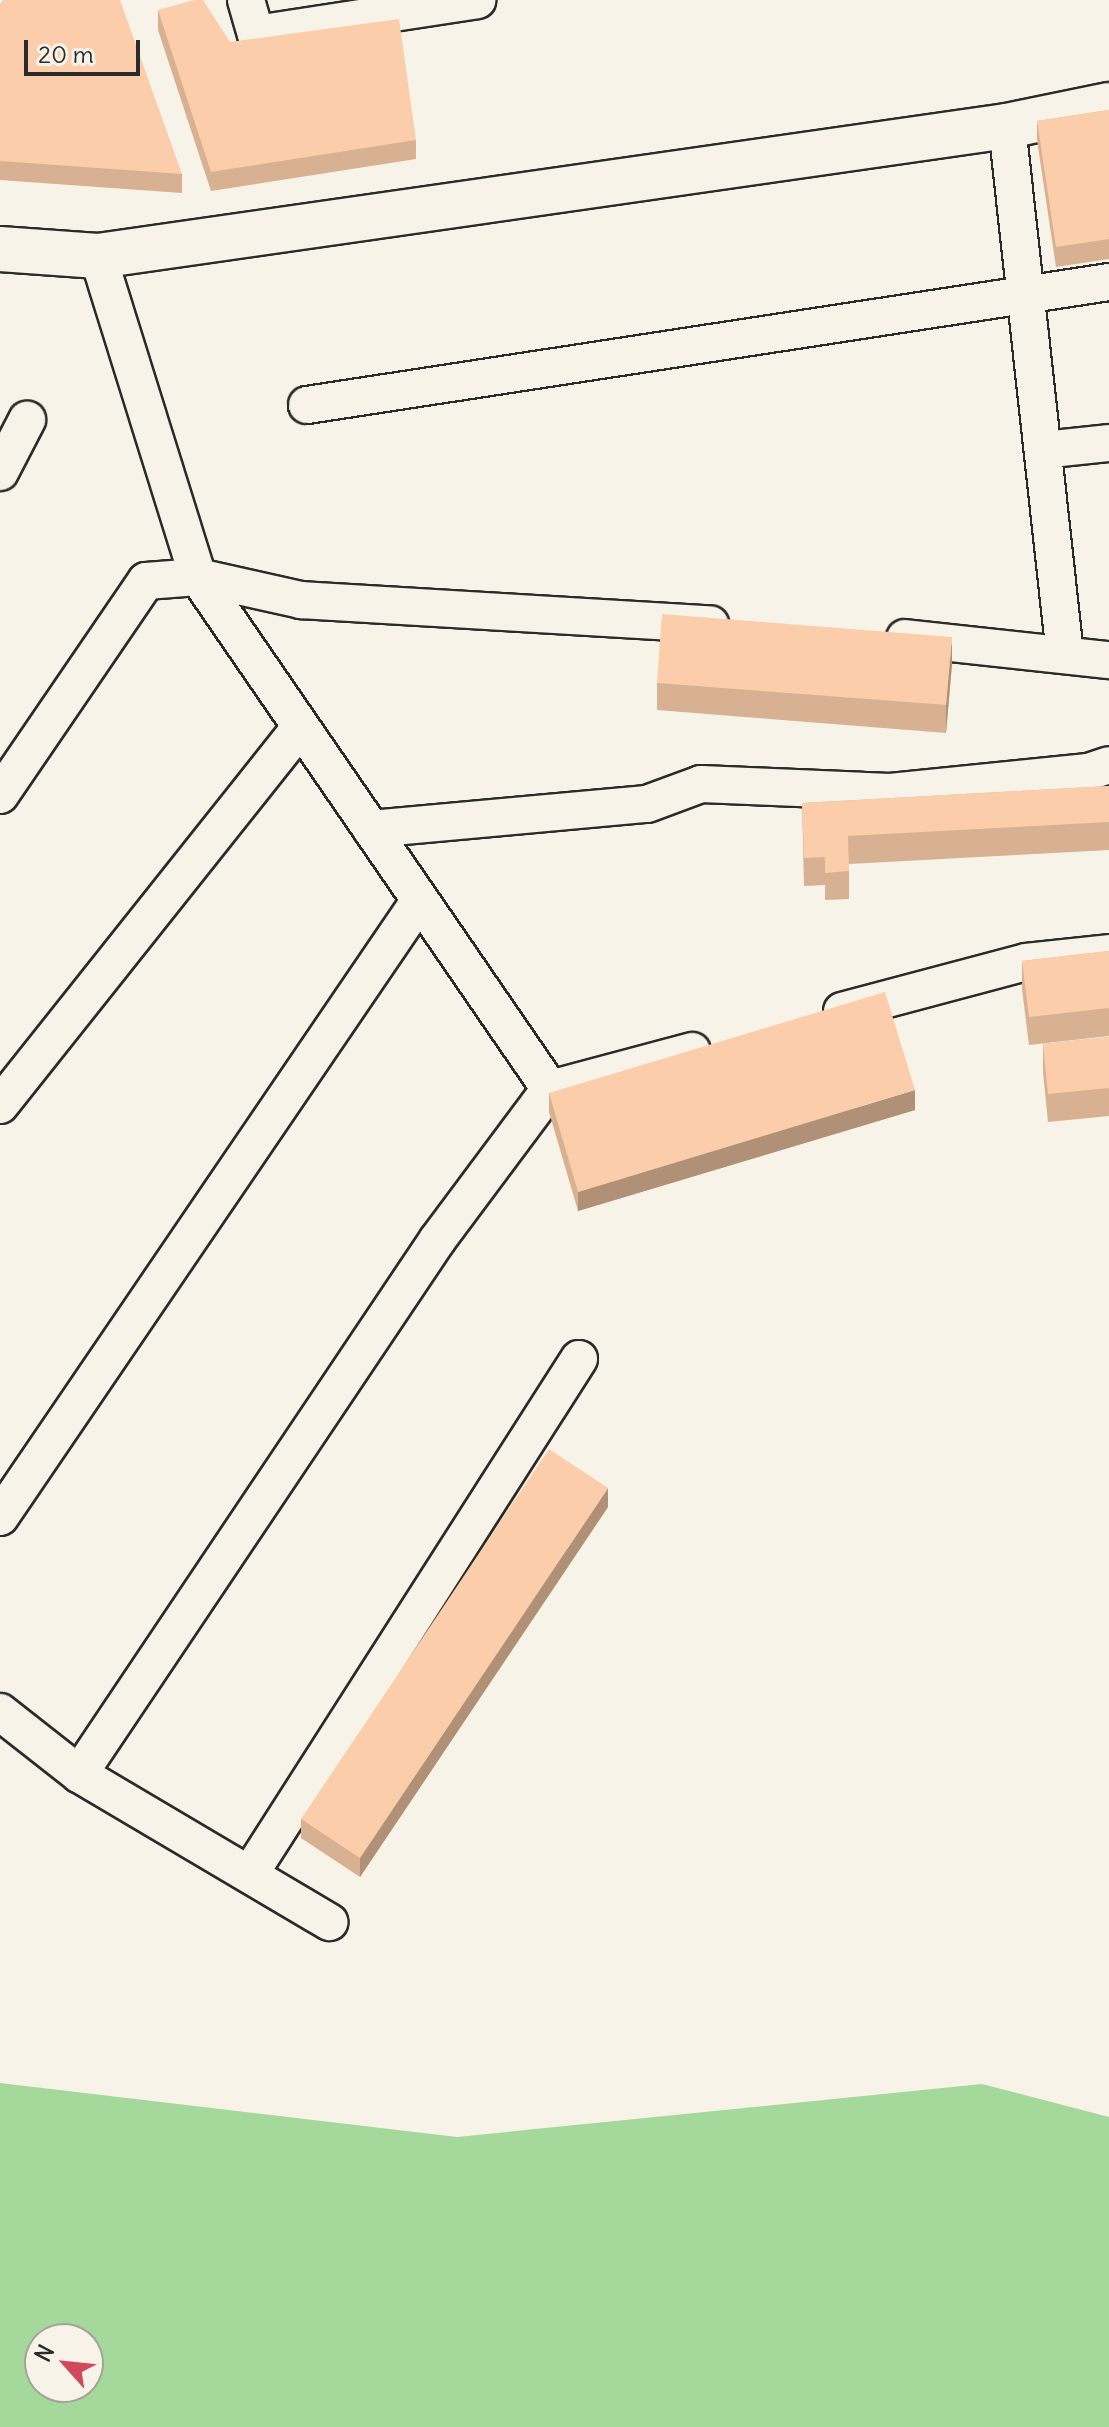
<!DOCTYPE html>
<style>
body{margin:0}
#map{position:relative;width:1109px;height:2427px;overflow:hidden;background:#f7f3e8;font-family:Delius,sans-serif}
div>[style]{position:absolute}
.green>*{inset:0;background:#a5d99b}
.roads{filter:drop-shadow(2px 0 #2b2b2b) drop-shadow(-2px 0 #2b2b2b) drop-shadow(0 2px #2b2b2b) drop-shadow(0 -2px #2b2b2b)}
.minor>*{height:36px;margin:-18px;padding:0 18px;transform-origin:18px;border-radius:18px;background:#f7f3e8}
.tertiary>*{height:44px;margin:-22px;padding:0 22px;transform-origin:22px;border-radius:22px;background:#f7f3e8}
.wall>*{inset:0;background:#d8b092}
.shaded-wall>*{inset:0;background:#b09077}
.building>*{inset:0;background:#fbcdaa}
span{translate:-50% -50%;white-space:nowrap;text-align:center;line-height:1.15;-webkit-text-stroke:6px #f7f3e8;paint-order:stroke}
.north{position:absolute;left:24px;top:2323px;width:80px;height:80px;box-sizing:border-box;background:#f7f3e8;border:2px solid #a5a39c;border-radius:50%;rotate:297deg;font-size:22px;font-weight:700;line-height:32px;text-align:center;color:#2b2b2b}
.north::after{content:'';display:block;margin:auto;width:28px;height:36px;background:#d1495b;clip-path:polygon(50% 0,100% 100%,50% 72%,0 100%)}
.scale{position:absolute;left:24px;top:40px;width:116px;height:36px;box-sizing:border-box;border:4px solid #2b2b2b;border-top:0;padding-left:10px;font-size:24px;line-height:28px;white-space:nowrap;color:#2b2b2b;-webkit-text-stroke:6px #f7f3e8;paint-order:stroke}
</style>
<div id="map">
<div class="green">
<div style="clip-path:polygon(evenodd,0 2083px,457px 2137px,982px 2084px,1109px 2117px,1109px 2427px,0 2427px,0 2083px,40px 2339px,88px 2339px,88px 2387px,40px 2387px,40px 2339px)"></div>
</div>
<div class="roads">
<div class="minor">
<div style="left:246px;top:0;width:35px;rotate:74deg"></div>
<div style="left:256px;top:34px;width:224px;rotate:-8.7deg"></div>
<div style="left:1007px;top:126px;width:532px;rotate:83.74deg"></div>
<div style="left:98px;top:256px;width:336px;rotate:72.7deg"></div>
<div style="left:198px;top:577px;width:621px;rotate:55.49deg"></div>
<div style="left:307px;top:405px;width:811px;rotate:-8.72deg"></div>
<div style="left:1043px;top:450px;width:66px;rotate:-6.1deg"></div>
<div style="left:0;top:472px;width:59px;rotate:-62.6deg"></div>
<div style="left:905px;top:638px;width:205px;rotate:6.2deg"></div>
<div style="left:0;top:795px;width:259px;rotate:-55.7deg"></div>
<div style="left:146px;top:581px;width:52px;rotate:-4.4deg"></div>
<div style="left:198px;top:577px;width:106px;rotate:12.6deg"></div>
<div style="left:301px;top:600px;width:410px;rotate:3.4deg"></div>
<div style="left:371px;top:829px;width:277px;rotate:-5.2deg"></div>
<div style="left:647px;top:804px;width:58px;rotate:-20.3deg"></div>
<div style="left:701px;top:784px;width:189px;rotate:2.4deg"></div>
<div style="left:890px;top:792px;width:199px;rotate:-5.8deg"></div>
<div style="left:1088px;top:772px;width:22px;rotate:-18deg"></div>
<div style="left:842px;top:1011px;width:190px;rotate:-14.9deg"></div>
<div style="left:1026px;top:962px;width:83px;rotate:-6.2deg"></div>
<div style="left:0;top:1105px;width:483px;rotate:-51.5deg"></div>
<div style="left:0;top:1517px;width:746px;rotate:-55.76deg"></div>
<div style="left:0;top:1712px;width:100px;rotate:38.1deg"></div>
<div style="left:79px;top:1774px;width:291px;rotate:30.6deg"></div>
<div style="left:79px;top:1774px;width:644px;rotate:-56.14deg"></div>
<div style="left:438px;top:1239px;width:187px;rotate:-53.3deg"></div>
<div style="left:550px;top:1089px;width:147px;rotate:-15deg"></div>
<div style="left:251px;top:1872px;width:609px;rotate:-57.41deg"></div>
</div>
<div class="tertiary">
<div style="left:0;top:249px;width:98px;rotate:4.1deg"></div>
<div style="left:98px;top:256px;width:918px;rotate:-8.14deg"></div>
<div style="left:1007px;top:126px;width:104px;rotate:-11.6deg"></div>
</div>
</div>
<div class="wall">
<div style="clip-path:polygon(0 4px,182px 174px,182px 193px,0 180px)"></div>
<div style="clip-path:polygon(158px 10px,230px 42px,416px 140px,416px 159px,211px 191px,158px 30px)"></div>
<div style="clip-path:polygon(1109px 110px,1109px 259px,1056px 267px,1037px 140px,1037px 121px)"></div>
<div style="clip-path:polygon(952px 664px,946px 733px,657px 710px,657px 683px)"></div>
<div style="clip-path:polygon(1109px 786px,1109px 850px,849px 864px,849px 899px,825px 900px,825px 885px,804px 886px,802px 803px)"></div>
<div style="clip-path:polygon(1109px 951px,1109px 1036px,1029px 1045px,1022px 989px,1022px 961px)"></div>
<div style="clip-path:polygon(1109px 1037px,1109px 1116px,1048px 1122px,1043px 1072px,1043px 1044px)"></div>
<div style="clip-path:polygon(549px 1093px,915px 1110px,578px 1211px,549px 1112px)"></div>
<div style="clip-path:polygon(608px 1507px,360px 1877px,301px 1838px,301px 1819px)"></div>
</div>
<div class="shaded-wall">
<div style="clip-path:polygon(952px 637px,952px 664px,946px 733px,946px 705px)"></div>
<div style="clip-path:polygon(915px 1090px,915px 1110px,578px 1211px,578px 1192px)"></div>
<div style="clip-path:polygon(608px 1488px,608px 1507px,360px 1877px,360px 1858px)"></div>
</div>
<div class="building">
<div style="clip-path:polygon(3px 0,120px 0,182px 174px,0 161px,0 4px)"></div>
<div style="clip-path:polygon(194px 0,203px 0,230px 42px,399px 19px,416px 140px,211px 172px,158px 10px)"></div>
<div style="clip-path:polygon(1109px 110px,1109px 239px,1056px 247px,1037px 121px)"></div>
<div style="clip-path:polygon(662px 614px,952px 637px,946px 705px,657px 683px)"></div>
<div style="clip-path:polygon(1109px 786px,1109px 822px,848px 836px,849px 871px,825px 873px,825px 857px,804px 858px,802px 803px)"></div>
<div style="clip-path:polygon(1109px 951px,1109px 1008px,1029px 1017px,1022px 961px)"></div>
<div style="clip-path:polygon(885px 992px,915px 1090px,578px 1192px,549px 1093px)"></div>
<div style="clip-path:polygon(1109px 1037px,1109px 1088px,1048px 1094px,1043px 1044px)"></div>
<div style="clip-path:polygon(549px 1449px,608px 1488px,360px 1858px,301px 1819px)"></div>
</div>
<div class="north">N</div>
<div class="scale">20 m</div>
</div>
